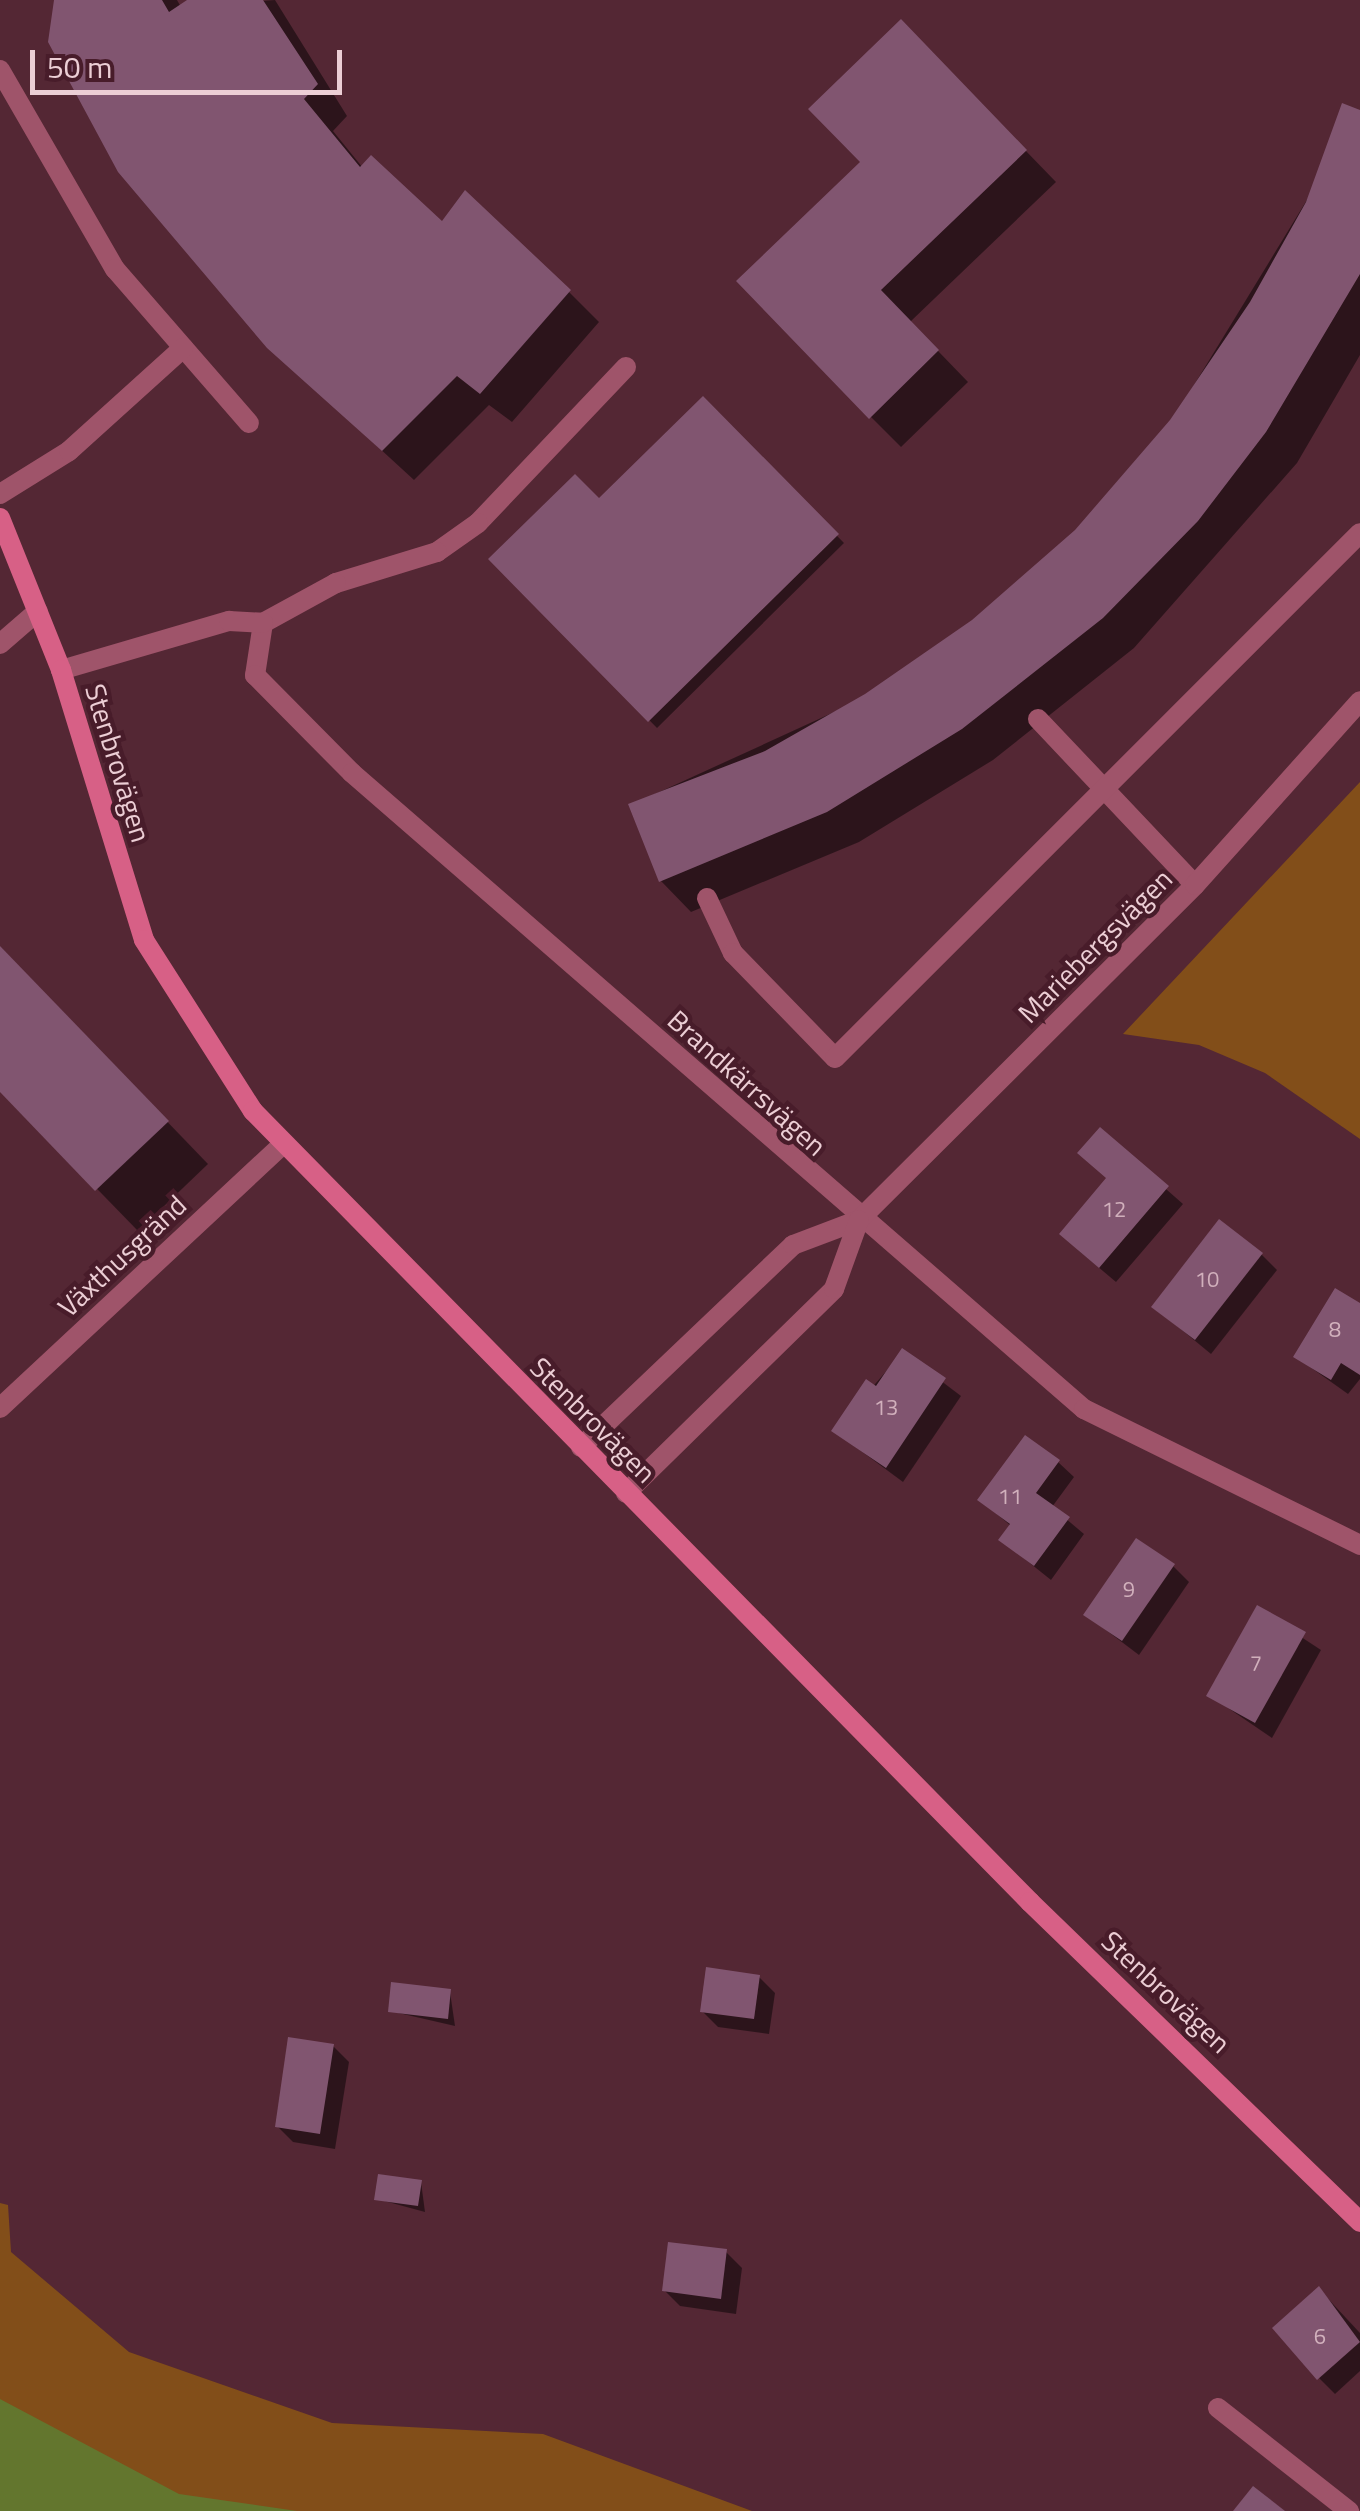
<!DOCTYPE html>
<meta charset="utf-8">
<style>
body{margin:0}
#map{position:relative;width:1360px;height:2511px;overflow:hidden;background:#542734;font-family:"Titillium Web",sans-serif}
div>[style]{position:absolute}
.green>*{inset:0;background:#824e19}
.water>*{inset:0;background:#63762e}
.shadow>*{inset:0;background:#0007}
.building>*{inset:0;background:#815570}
.street>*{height:20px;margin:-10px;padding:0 10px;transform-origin:10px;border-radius:10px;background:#9f546a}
.secondary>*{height:20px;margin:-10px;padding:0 10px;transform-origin:10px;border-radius:10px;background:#d76086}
span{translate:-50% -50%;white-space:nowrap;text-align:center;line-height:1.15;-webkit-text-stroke:9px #481c2a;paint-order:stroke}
.number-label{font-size:22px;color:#d1b0bc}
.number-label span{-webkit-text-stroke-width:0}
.street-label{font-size:28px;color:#ecced5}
.scale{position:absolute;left:30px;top:50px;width:312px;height:45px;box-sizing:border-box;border:5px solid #ecced5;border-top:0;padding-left:12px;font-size:30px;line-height:35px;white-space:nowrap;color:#ecced5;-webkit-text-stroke:8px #481c2a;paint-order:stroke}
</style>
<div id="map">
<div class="green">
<div style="clip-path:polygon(1360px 782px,1360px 1139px,1265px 1073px,1199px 1045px,1123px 1034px)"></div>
<div style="clip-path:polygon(0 2203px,8px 2205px,11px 2252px,129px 2352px,332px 2423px,543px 2434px,752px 2511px,0 2511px)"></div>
</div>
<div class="water">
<div style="clip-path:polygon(0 2399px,179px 2494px,297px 2511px,0 2511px)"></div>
</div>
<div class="shadow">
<div style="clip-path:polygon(57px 0,177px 0,181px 7px,275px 0,347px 116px,333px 131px,363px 168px,442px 224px,569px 292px,599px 322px,512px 422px,489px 405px,414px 480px,269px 347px)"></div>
<div style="clip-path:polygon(931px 53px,1056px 182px,910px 322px,968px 382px,901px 447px,871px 417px,863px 162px)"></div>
<div style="clip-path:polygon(1360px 113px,1360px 355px,1297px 463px,1134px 648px,993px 760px,859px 842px,691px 912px,661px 881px,631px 805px,867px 697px,974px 622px,1077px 532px,1172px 421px)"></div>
<div style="clip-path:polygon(703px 399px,844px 543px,657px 728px,491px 559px,599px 502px)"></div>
<div style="clip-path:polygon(0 948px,208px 1164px,138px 1231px,0 1089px)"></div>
<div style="clip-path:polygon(1100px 1131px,1183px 1204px,1116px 1282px,1078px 1250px,1108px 1179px)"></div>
<div style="clip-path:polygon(1261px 1254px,1277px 1270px,1211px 1354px,1154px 1307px)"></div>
<div style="clip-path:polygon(1360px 1306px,1360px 1379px,1348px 1394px,1296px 1357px)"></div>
<div style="clip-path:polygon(903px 1352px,961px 1396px,903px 1482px,834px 1431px)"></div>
<div style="clip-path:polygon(1058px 1462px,1074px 1477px,1052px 1507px,1084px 1534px,1051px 1580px,1001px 1540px,1011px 1526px,980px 1500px)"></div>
<div style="clip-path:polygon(1173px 1566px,1189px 1582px,1139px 1655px,1086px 1615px)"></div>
<div style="clip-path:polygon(1257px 1608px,1321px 1650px,1272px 1738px,1209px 1695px)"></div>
<div style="clip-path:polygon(759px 1977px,775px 1993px,769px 2034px,718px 2027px,702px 2011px)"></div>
<div style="clip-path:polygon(450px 1992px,455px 2026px,390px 2011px)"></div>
<div style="clip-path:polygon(333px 2046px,349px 2062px,335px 2149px,293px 2142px,277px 2126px)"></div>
<div style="clip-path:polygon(421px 2182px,425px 2212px,377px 2199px)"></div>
<div style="clip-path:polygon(726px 2252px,742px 2268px,736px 2314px,680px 2306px,664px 2290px)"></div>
<div style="clip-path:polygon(1319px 2289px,1360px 2333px,1360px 2371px,1335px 2394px,1319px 2378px)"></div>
</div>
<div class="building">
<div style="clip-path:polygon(54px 0,162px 0,169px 12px,187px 0,263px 0,318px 84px,304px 99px,360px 167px,371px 155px,442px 221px,465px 190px,571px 290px,480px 394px,457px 376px,382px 451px,267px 348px,118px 172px,48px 42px)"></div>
<div style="clip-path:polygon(901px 19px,1027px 150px,881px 290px,939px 350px,869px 419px,736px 281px,860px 162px,808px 109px)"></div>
<div style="clip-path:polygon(1342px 103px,1360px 110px,1360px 274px,1266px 432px,1198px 521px,1103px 618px,962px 729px,827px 812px,659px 882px,628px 804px,765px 751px,865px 694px,972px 620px,1075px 530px,1170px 420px,1250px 302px,1306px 202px)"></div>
<div style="clip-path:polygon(703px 396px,839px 534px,648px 722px,488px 559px,575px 474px,599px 498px)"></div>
<div style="clip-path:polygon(0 946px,169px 1121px,95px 1191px,0 1092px)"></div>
<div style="clip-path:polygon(1100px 1127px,1169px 1186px,1099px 1268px,1059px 1234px,1106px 1178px,1077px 1153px)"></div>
<div style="clip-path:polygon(1219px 1219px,1263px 1253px,1195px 1340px,1151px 1307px)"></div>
<div style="clip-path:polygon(1335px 1288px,1360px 1303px,1360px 1375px,1341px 1363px,1331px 1380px,1293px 1357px)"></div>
<div style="clip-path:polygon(902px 1348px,946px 1378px,886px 1468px,831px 1431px,866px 1379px,876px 1386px)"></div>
<div style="clip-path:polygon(1025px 1435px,1060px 1460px,1036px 1493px,1070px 1517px,1034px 1566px,998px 1540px,1010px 1524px,977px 1500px)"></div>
<div style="clip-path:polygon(1136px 1538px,1175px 1564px,1122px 1641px,1083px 1615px)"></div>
<div style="clip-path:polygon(1257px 1605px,1306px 1632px,1255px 1723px,1206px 1696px)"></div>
<div style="clip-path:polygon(706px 1967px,760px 1975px,754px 2019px,700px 2012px)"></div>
<div style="clip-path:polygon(391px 1982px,451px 1989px,448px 2019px,388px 2012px)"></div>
<div style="clip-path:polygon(288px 2037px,334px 2044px,320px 2134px,275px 2127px)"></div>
<div style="clip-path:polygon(378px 2174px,422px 2180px,418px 2206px,374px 2200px)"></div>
<div style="clip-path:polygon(668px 2242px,727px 2249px,721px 2299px,662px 2291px)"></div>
<div style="clip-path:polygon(1319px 2286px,1360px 2342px,1317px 2380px,1272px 2328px)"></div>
<div style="clip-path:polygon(1253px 2486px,1285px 2511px,1233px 2511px)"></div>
</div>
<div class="street">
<div style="left:0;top:70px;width:230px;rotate:60deg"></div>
<div style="left:115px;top:269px;width:204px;rotate:49deg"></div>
<div style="left:626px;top:367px;width:215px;rotate:133.5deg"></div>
<div style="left:478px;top:523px;width:50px;rotate:144.7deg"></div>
<div style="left:437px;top:552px;width:106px;rotate:162.9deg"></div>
<div style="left:336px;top:583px;width:83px;rotate:151.3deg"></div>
<div style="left:263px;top:623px;width:53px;rotate:98.7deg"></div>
<div style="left:255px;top:675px;width:138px;rotate:45.3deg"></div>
<div style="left:352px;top:773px;width:970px;rotate:40.99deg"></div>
<div style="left:1084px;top:1409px;width:308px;rotate:26.2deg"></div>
<div style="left:0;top:494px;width:81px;rotate:-31.9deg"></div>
<div style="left:69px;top:451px;width:154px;rotate:-42.1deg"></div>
<div style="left:0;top:644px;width:50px;rotate:-41deg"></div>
<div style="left:61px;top:670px;width:175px;rotate:-16.3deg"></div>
<div style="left:229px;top:621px;width:34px;rotate:3deg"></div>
<div style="left:1038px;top:719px;width:228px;rotate:46.6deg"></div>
<div style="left:707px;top:898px;width:61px;rotate:64.7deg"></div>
<div style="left:733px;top:953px;width:146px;rotate:45.8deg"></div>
<div style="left:835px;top:1058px;width:742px;rotate:-45deg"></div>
<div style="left:0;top:1408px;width:386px;rotate:-43deg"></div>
<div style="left:581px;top:1447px;width:293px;rotate:-43.6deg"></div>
<div style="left:793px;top:1245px;width:71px;rotate:-20.7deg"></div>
<div style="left:859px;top:1220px;width:474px;rotate:-44.9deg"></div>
<div style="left:1195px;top:885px;width:247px;rotate:-48.1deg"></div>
<div style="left:626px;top:1493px;width:291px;rotate:-44.4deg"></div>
<div style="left:834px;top:1289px;width:73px;rotate:-70.1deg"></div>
<div style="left:1218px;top:2408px;width:167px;rotate:38.2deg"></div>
</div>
<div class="secondary">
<div style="left:0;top:518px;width:164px;rotate:68.1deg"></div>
<div style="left:61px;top:670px;width:282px;rotate:72.9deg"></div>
<div style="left:144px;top:940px;width:203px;rotate:57.5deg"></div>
<div style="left:253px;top:1111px;width:1109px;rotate:45.51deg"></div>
<div style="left:1030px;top:1902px;width:460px;rotate:44.1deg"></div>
</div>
<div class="number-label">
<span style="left:1114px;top:1210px">12</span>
<span style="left:1207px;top:1280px">10</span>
<span style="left:1335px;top:1330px">8</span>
<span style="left:886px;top:1408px">13</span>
<span style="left:1010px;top:1497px">11</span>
<span style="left:1129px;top:1590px">9</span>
<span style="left:1256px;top:1664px">7</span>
<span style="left:1320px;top:2337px">6</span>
</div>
<div class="street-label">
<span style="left:118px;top:763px;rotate:73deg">Stenbrovägen</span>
<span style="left:1095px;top:946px;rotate:-45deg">Mariebergsvägen</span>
<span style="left:747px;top:1083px;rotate:42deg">Brandkärrsvägen</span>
<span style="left:122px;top:1256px;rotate:-43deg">Växthusgränd</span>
<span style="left:593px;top:1420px;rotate:45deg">Stenbrovägen</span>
<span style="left:1166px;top:1992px;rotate:43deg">Stenbrovägen</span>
</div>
<div class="scale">50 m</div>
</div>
